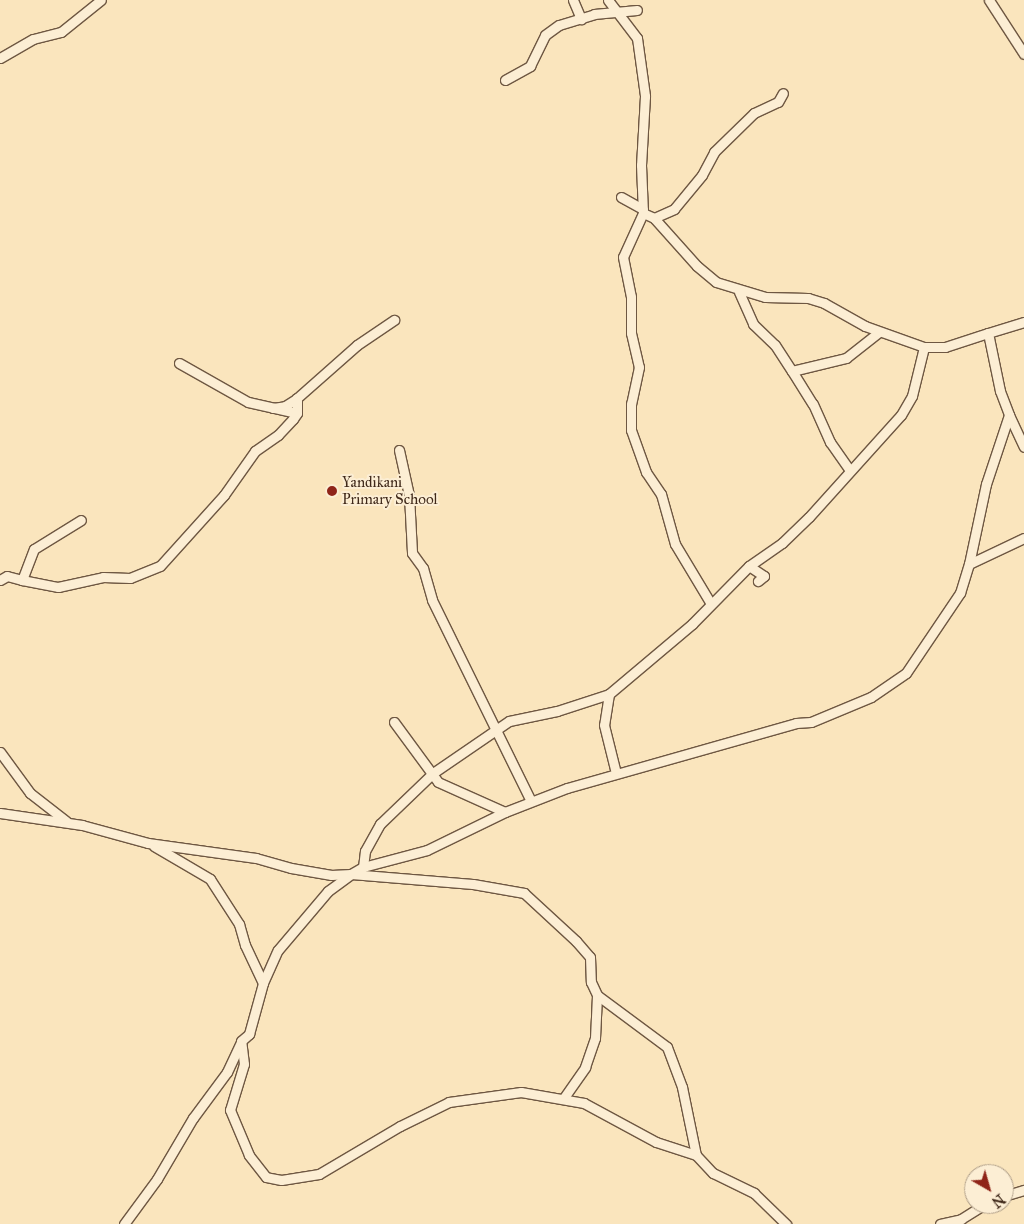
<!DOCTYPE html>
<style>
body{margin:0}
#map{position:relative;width:1024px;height:1224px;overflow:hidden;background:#fae5bd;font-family:"IM FELL Great Primer",serif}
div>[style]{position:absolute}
.roads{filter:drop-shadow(1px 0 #6e5742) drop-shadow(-1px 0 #6e5742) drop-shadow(0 1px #6e5742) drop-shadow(0 -1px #6e5742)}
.street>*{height:9px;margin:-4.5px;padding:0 4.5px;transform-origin:4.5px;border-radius:4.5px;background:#fceed4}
.dots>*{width:14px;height:14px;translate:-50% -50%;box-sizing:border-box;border:2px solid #fceed4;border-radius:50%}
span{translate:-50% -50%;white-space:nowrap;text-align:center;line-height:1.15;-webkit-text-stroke:4px #fceed4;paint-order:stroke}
.poi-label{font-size:15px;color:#3f2819}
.left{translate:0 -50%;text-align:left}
.north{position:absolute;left:964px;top:1164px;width:50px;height:50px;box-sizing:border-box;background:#fceed4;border:1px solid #b09f89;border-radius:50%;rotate:142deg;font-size:14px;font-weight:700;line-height:20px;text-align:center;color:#3f2819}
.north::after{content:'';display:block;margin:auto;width:18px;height:22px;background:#8f2418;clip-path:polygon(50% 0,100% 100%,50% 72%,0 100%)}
</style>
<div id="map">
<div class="roads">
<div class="street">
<div style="left:573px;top:0;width:21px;rotate:67deg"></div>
<div style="left:608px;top:0;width:48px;rotate:52.7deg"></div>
<div style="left:637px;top:38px;width:59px;rotate:82.1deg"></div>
<div style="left:645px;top:96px;width:69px;rotate:93.3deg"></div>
<div style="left:641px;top:165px;width:48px;rotate:87.6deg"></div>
<div style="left:643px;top:213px;width:48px;rotate:114.4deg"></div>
<div style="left:623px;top:257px;width:41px;rotate:78.7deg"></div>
<div style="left:631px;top:297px;width:36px;rotate:90deg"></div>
<div style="left:631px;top:333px;width:35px;rotate:77deg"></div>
<div style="left:639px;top:367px;width:38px;rotate:102deg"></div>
<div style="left:631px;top:404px;width:26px;rotate:90deg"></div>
<div style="left:631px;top:430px;width:45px;rotate:70.3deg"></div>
<div style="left:646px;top:472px;width:27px;rotate:56deg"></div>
<div style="left:661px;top:494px;width:52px;rotate:74.4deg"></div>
<div style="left:675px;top:544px;width:70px;rotate:59deg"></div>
<div style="left:989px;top:0;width:64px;rotate:57.1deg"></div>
<div style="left:0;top:58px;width:38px;rotate:-30deg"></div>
<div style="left:33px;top:39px;width:29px;rotate:-14deg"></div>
<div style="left:61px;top:32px;width:51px;rotate:-38.7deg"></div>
<div style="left:505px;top:80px;width:29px;rotate:-29deg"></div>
<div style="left:530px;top:66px;width:34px;rotate:-64deg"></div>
<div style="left:545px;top:35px;width:17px;rotate:-36deg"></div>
<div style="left:559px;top:25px;width:37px;rotate:-17deg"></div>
<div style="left:594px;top:14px;width:43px;rotate:-5.3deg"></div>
<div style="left:621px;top:197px;width:25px;rotate:29deg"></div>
<div style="left:643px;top:213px;width:12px;rotate:24deg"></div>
<div style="left:654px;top:218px;width:64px;rotate:48.1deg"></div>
<div style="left:697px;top:266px;width:25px;rotate:40deg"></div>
<div style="left:716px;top:282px;width:51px;rotate:17deg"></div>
<div style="left:765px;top:297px;width:43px;rotate:1.3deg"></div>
<div style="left:808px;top:298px;width:17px;rotate:17deg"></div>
<div style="left:824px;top:303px;width:47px;rotate:29.3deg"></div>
<div style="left:865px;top:326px;width:63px;rotate:19.6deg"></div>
<div style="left:654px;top:218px;width:22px;rotate:-24deg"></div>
<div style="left:674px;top:209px;width:44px;rotate:-50.5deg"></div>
<div style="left:702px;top:175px;width:26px;rotate:-62deg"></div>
<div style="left:714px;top:152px;width:56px;rotate:-44.3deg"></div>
<div style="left:754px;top:113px;width:26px;rotate:-25deg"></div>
<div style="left:778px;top:102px;width:10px;rotate:-61deg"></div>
<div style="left:739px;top:292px;width:35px;rotate:66deg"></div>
<div style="left:753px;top:324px;width:30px;rotate:44deg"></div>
<div style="left:775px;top:345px;width:31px;rotate:57deg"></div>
<div style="left:792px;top:371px;width:39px;rotate:58deg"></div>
<div style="left:813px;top:404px;width:42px;rotate:65.9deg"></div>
<div style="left:830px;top:442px;width:33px;rotate:55deg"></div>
<div style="left:988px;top:333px;width:38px;rotate:-17deg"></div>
<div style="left:179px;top:363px;width:79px;rotate:29.5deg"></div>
<div style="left:248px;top:402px;width:50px;rotate:12.7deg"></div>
<div style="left:792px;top:371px;width:56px;rotate:-13.5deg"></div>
<div style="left:846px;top:358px;width:42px;rotate:-38.2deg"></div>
<div style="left:273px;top:408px;width:12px;rotate:-9deg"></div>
<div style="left:285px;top:406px;width:13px;rotate:-32deg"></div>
<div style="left:296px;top:399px;width:81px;rotate:-41.5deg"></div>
<div style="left:357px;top:345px;width:45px;rotate:-34deg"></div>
<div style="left:1009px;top:415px;width:35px;rotate:65deg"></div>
<div style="left:399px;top:450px;width:46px;rotate:77.5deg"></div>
<div style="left:409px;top:495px;width:58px;rotate:87deg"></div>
<div style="left:412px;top:553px;width:19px;rotate:54deg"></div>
<div style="left:423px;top:568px;width:33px;rotate:74deg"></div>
<div style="left:432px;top:600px;width:224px;rotate:63.8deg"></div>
<div style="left:749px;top:566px;width:40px;rotate:-34.9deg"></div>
<div style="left:782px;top:543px;width:37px;rotate:-44deg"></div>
<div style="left:809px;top:517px;width:137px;rotate:-48deg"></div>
<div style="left:901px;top:415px;width:22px;rotate:-60deg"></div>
<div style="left:912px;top:396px;width:50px;rotate:-76.2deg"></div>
<div style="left:924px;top:347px;width:21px"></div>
<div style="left:945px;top:347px;width:45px;rotate:-18deg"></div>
<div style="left:988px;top:333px;width:59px;rotate:78.3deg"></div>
<div style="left:1000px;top:391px;width:26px;rotate:69deg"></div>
<div style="left:1009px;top:415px;width:73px;rotate:108.4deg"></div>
<div style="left:986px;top:484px;width:82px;rotate:102deg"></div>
<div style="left:0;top:580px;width:8px;rotate:-30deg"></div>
<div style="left:7px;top:576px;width:16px;rotate:15deg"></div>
<div style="left:22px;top:580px;width:33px;rotate:-69deg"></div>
<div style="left:34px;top:549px;width:55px;rotate:-31.7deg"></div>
<div style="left:22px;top:580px;width:37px;rotate:11deg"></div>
<div style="left:58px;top:587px;width:46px;rotate:-12.5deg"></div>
<div style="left:103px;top:577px;width:27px;rotate:2deg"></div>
<div style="left:130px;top:578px;width:32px;rotate:-22deg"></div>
<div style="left:160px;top:566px;width:96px;rotate:-48deg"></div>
<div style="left:224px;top:495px;width:54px;rotate:-54.8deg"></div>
<div style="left:255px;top:451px;width:28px;rotate:-35deg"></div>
<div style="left:278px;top:435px;width:22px;rotate:-47deg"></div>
<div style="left:293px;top:419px;width:7px;rotate:-56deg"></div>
<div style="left:297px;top:413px;width:15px;rotate:-90deg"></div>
<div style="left:609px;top:694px;width:31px;rotate:99deg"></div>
<div style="left:604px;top:725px;width:49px;rotate:76deg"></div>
<div style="left:394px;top:722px;width:74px;rotate:53.7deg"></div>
<div style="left:438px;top:782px;width:73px;rotate:24.1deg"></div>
<div style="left:0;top:752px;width:51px;rotate:53.8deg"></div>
<div style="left:30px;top:793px;width:46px;rotate:37.9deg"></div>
<div style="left:0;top:813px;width:83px;rotate:8.3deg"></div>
<div style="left:82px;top:825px;width:68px;rotate:15.3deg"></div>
<div style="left:148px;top:843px;width:109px;rotate:7.9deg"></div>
<div style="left:256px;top:858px;width:36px;rotate:16deg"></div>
<div style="left:291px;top:868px;width:41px;rotate:9.9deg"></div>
<div style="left:331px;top:875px;width:20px;rotate:-3deg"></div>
<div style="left:351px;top:874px;width:14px;rotate:-30deg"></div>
<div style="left:363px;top:867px;width:66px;rotate:-14.9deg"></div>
<div style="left:427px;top:850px;width:87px;rotate:-26deg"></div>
<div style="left:505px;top:812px;width:66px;rotate:-21.2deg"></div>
<div style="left:567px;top:788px;width:238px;rotate:-15.8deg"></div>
<div style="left:796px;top:723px;width:15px;rotate:-4deg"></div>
<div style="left:811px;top:722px;width:65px;rotate:-22.6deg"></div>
<div style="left:871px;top:697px;width:42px;rotate:-34.4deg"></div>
<div style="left:906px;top:673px;width:97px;rotate:-56deg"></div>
<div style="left:960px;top:593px;width:30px;rotate:-73deg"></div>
<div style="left:969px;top:564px;width:61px;rotate:-25.3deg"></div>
<div style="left:154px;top:846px;width:65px;rotate:30.5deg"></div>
<div style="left:210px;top:879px;width:54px;rotate:57.2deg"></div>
<div style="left:239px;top:924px;width:22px;rotate:74deg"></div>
<div style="left:245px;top:945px;width:42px;rotate:64.7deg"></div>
<div style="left:363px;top:867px;width:16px;rotate:-83deg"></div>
<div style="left:365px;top:851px;width:31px;rotate:-61deg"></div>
<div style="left:380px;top:824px;width:74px;rotate:-43.9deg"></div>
<div style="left:433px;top:773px;width:92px;rotate:-34.4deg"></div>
<div style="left:509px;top:721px;width:49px;rotate:-11.8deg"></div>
<div style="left:557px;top:711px;width:55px;rotate:-18.1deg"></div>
<div style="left:609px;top:694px;width:109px;rotate:-40.1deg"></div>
<div style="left:692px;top:624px;width:81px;rotate:-45.5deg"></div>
<div style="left:749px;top:566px;width:18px;rotate:34deg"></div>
<div style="left:764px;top:576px;width:8px;rotate:140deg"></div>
<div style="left:563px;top:1099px;width:39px;rotate:-55deg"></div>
<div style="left:585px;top:1067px;width:31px;rotate:-71deg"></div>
<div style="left:595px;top:1038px;width:43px;rotate:-87.3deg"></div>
<div style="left:696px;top:1155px;width:42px;rotate:-162deg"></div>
<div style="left:656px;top:1142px;width:82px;rotate:-151.6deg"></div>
<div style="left:584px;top:1103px;width:64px;rotate:-170.1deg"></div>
<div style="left:521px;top:1092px;width:73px;rotate:172.1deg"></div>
<div style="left:449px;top:1102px;width:55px;rotate:153.9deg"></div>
<div style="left:400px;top:1126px;width:94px;rotate:149.3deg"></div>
<div style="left:319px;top:1174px;width:38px;rotate:171deg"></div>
<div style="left:281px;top:1180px;width:15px;rotate:-169deg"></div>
<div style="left:266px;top:1177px;width:28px;rotate:-128deg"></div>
<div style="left:249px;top:1155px;width:49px;rotate:-112.9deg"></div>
<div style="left:230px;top:1110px;width:48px;rotate:-73.1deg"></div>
<div style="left:244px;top:1064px;width:23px;rotate:-97deg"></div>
<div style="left:241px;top:1041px;width:11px;rotate:-41deg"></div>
<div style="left:249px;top:1034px;width:53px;rotate:-74.6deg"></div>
<div style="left:263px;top:983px;width:36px;rotate:-66deg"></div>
<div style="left:278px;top:950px;width:77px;rotate:-49.7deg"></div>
<div style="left:328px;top:891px;width:29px;rotate:-36deg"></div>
<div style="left:351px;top:874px;width:122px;rotate:4.7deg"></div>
<div style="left:473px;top:884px;width:52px;rotate:10deg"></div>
<div style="left:524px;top:893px;width:71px;rotate:42.7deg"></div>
<div style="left:576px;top:941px;width:21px;rotate:49deg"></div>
<div style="left:590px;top:957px;width:25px;rotate:88deg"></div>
<div style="left:591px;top:982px;width:14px;rotate:65deg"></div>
<div style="left:597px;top:995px;width:87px;rotate:36.6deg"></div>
<div style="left:667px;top:1047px;width:43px;rotate:69.4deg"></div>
<div style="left:682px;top:1087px;width:69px;rotate:78.4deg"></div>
<div style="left:696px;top:1155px;width:25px;rotate:47deg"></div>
<div style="left:713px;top:1173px;width:46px;rotate:26deg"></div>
<div style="left:754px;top:1193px;width:45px;rotate:44.1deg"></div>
<div style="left:1004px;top:1196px;width:21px;rotate:-17deg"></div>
<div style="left:124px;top:1224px;width:56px;rotate:-53.7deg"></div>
<div style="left:157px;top:1179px;width:71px;rotate:-59.5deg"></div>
<div style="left:193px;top:1118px;width:57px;rotate:-53.5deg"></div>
<div style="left:227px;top:1072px;width:33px;rotate:-65deg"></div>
<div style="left:940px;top:1224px;width:22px;rotate:-13deg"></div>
<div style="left:961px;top:1219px;width:28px;rotate:-32deg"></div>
</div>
</div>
<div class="dots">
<div style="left:332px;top:491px;background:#8f2418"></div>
</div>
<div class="poi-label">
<span class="left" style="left:342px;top:491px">Yandikani<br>Primary School</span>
</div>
<div class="north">N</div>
</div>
